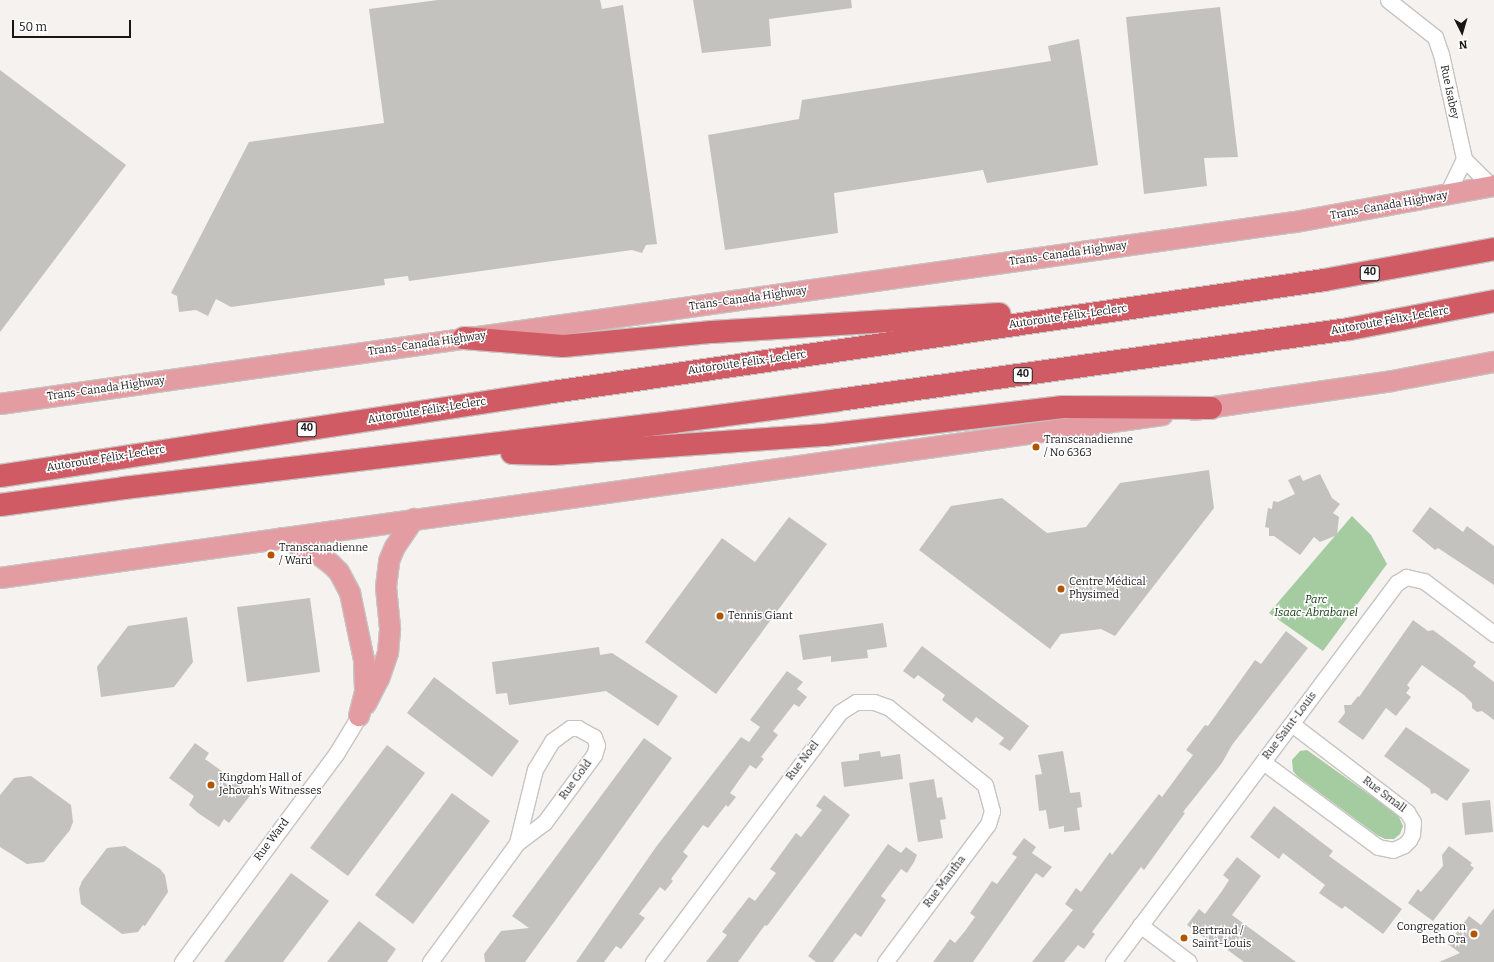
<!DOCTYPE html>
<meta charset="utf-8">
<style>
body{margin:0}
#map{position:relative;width:1494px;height:962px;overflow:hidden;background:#f5f2ef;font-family:Bitter,serif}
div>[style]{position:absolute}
.green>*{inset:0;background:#a5cba1}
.building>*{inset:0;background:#c4c2bf}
.roads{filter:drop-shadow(1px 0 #c7c4c2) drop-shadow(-1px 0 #c7c4c2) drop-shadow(0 1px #c7c4c2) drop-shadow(0 -1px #c7c4c2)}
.minor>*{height:15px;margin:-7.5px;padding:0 7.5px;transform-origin:7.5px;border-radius:7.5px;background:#fff}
.major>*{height:20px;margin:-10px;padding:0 10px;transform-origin:10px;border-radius:10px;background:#e39da2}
.highway>*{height:22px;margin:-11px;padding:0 11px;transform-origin:11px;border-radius:11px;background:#d15b64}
.dots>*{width:11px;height:11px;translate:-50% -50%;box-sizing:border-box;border:2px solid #fff;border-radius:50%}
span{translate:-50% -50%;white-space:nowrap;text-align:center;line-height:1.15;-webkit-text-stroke:3px #fff;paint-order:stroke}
.shield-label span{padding:1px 3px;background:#fff;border:1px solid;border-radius:3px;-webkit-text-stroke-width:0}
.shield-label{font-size:10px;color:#181717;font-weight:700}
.street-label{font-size:11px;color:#181717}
.poi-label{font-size:11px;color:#181717}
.left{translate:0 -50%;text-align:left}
.right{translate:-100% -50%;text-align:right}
.park-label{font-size:11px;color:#0a3408;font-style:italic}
.north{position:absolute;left:1442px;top:12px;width:40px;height:40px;-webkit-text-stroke:3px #fff;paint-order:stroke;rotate:175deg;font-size:11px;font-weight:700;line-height:16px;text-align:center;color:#181717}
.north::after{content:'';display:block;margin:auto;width:14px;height:18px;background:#181717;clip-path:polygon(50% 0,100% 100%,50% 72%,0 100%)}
.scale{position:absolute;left:12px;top:20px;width:119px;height:18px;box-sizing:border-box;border:2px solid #181717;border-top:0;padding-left:5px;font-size:12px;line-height:14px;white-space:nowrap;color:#181717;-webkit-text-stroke:3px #fff;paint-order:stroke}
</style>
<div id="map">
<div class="green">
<div style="clip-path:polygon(1352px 516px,1371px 535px,1387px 564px,1323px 651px,1269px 613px)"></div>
<div style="clip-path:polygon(1307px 750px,1398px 815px,1403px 826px,1400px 834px,1394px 839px,1385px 839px,1377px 835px,1297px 776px,1293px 771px,1292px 760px,1300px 751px)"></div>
</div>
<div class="building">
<div style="clip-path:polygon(438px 0,600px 0,602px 9px,623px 5px,657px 244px,646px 245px,642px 253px,632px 250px,409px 281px,408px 276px,384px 279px,385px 285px,231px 307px,216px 299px,208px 316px,196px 310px,179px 312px,177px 296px,171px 293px,249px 142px,384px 123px,369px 9px)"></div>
<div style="clip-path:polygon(693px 0,851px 0,852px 8px,769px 19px,771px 46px,702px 53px)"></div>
<div style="clip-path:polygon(1220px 7px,1238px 157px,1204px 158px,1207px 186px,1144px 194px,1126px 17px)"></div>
<div style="clip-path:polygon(1079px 39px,1098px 165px,987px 183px,983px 170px,834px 193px,838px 233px,725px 250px,708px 135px,799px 119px,802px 100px,1051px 61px,1048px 46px)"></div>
<div style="clip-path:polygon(0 70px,126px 165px,0 332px)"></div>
<div style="clip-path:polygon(1209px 470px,1214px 508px,1115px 636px,1101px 629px,1061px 634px,1050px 649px,919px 550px,951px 506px,1002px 498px,1047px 533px,1086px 527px,1120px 483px)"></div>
<div style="clip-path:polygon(1320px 474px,1332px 498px,1340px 504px,1333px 513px,1339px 517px,1337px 535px,1320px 542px,1314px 537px,1300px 555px,1274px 536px,1269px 536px,1269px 528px,1265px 527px,1268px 508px,1272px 509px,1273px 501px,1278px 502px,1295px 494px,1288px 480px,1300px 475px,1303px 481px)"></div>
<div style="clip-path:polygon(1430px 507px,1463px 532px,1467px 526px,1494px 546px,1494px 585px,1438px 548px,1435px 550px,1412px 531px)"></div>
<div style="clip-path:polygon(789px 517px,827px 544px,716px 694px,645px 642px,722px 538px,755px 562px)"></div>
<div style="clip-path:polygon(310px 598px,320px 672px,247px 682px,237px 607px)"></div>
<div style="clip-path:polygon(187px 617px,193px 662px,174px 687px,101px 697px,97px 667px,128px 626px)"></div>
<div style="clip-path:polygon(1413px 620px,1428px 631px,1433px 630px,1476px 662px,1473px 666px,1494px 682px,1494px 720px,1482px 711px,1477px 712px,1472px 708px,1472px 703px,1464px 695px,1422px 665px,1407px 685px,1410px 688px,1406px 693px,1411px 697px,1396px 716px,1386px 708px,1363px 740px,1338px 722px,1345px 713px,1344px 705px,1351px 705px,1358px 696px,1359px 697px)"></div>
<div style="clip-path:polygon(883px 623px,887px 647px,867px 650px,868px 658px,831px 662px,831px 656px,803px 660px,799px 635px)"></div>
<div style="clip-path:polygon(1286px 631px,1308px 648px,1232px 745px,1222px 763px,1183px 812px,1185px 813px,1144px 870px,1141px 867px,1092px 932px,1095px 934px,1084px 949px,1078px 945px,1064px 962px,1032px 962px,1073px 910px,1065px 904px,1076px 888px,1081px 892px,1110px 852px,1112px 855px,1159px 794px,1162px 797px,1193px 755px,1186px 750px,1205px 725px,1208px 726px,1255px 660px,1261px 664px)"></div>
<div style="clip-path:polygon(922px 646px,1029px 726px,1010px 751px,999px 744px,1004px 738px,976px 717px,972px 723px,942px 700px,945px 695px,918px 675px,914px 679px,903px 671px)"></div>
<div style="clip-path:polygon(599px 647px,600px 655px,612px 653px,678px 696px,658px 726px,606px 691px,509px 705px,507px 693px,496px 694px,492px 662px)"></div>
<div style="clip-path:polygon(787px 671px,803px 682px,797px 689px,807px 697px,799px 707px,794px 704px,773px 731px,778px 735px,761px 757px,764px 759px,756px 769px,750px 765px,730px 793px,736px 797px,728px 807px,726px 805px,708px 828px,703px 825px,683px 852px,688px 856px,671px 879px,673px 881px,665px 891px,660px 887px,639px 914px,645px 918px,621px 949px,616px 946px,604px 962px,576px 962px,656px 847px,741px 737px,749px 742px,760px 727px,750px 720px)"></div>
<div style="clip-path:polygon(434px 677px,519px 741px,492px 777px,407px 713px)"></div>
<div style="clip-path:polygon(1406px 727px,1470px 770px,1447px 801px,1435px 793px,1431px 794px,1430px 789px,1384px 756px)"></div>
<div style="clip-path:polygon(644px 738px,672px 758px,602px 856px,525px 962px,485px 962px,484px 954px,501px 931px,529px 928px,512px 916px)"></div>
<div style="clip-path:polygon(195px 743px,209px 753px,205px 759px,252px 793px,229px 823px,224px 819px,219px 827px,198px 813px,189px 805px,194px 796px,169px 778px)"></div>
<div style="clip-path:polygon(387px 745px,425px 773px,348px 876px,310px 848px)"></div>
<div style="clip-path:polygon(880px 751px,881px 757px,900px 754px,903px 779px,844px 787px,841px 762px,859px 760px,859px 754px)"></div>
<div style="clip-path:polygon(1063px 751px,1070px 793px,1080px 792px,1082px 807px,1077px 808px,1080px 830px,1064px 832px,1064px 826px,1049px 829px,1046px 810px,1039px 811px,1035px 775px,1042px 774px,1038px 755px)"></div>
<div style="clip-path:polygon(31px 776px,71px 805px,73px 822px,70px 830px,44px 862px,27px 864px,0 847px,0 795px,14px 778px)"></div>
<div style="clip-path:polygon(934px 779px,937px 798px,942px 797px,946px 819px,940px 820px,943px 838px,918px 842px,909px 783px)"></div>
<div style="clip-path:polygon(452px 793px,490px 821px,413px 924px,375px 895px)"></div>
<div style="clip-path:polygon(824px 795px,850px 815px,767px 926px,765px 925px,738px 962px,706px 962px,727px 935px,722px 932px,749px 897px,755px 901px,776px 873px,770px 869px,796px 833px,801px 837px,822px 810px,816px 806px)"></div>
<div style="clip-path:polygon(1490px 800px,1493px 832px,1465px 835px,1462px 803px)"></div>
<div style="clip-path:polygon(1274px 806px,1333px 851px,1329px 856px,1402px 909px,1383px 934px,1345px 906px,1342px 909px,1319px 893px,1325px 885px,1283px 853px,1279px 859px,1250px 837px)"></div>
<div style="clip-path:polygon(1024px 838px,1036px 847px,1032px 853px,1052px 867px,1043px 878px,1036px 873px,973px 962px,933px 962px,950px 939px,955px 943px,965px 931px,975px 917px,970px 913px,992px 881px,997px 884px,1017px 857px,1012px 854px)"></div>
<div style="clip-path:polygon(888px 844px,901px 853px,906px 847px,917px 855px,914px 862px,907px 873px,901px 869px,881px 896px,886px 900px,861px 937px,855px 933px,833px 962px,816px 962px,808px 956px)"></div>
<div style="clip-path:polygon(125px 846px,160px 869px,165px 875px,168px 892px,145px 926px,143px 925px,138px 932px,122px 934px,81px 904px,79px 889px,82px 881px,107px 848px)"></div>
<div style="clip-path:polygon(1449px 846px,1472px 863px,1470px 865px,1474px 868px,1433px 921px,1408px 903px,1418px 889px,1421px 892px,1443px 866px,1442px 855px)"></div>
<div style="clip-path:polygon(1237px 857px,1261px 876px,1232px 915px,1296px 962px,1244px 962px,1214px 940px,1212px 943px,1187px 925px,1199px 909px,1205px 914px,1222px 891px,1229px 880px,1223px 875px)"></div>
<div style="clip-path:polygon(291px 873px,329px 901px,283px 962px,224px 962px)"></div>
<div style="clip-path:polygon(1494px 908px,1494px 962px,1439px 962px,1460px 953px,1448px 944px,1469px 916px,1481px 925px)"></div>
<div style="clip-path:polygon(359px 921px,396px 949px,387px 962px,327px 962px)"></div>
</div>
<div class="roads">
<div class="minor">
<div style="left:1388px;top:0;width:60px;rotate:38.2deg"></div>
<div style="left:1435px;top:37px;width:18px;rotate:71deg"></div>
<div style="left:1441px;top:54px;width:107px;rotate:77.6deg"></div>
<div style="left:1464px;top:159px;width:40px;rotate:45deg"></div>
<div style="left:1446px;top:196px;width:41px;rotate:-64.1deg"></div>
<div style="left:1263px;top:762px;width:143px;rotate:36.5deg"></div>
<div style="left:1378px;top:847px;width:15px;rotate:11deg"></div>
<div style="left:1393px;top:850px;width:12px;rotate:-24deg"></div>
<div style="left:1404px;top:845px;width:7px;rotate:-45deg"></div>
<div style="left:1409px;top:840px;width:7px;rotate:-63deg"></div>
<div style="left:1412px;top:834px;width:12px;rotate:-85deg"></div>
<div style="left:1413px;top:822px;width:12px;rotate:-121deg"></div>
<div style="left:1407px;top:812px;width:145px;rotate:-142.6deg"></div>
<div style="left:1140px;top:925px;width:61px;rotate:37.1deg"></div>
<div style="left:182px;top:962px;width:259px;rotate:-53.5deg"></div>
<div style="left:336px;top:754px;width:44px;rotate:-58.8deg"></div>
<div style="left:430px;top:962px;width:147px;rotate:-53.8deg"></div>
<div style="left:517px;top:843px;width:34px;rotate:-37deg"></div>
<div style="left:544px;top:823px;width:84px;rotate:-53.7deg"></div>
<div style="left:594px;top:755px;width:10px;rotate:-73deg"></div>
<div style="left:597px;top:745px;width:9px;rotate:-111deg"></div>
<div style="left:594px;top:737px;width:18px;rotate:-151deg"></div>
<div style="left:578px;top:728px;width:8px;rotate:180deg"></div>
<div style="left:570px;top:728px;width:22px;rotate:144deg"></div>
<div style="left:552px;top:741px;width:33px;rotate:121deg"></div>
<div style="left:535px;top:769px;width:76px;rotate:103.7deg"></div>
<div style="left:653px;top:962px;width:312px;rotate:-53.2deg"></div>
<div style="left:840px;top:712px;width:19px;rotate:-32deg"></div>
<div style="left:856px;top:702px;width:18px"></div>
<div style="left:874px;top:702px;width:15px;rotate:20deg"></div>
<div style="left:888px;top:707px;width:124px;rotate:38.8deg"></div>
<div style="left:985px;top:785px;width:27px;rotate:75deg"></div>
<div style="left:992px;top:811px;width:14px;rotate:107deg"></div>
<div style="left:988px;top:824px;width:172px;rotate:126.7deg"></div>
<div style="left:1113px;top:962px;width:474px;rotate:-53.2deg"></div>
<div style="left:1397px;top:583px;width:11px;rotate:-34deg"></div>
<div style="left:1406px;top:577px;width:18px;rotate:13deg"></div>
<div style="left:1424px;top:581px;width:88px;rotate:37.1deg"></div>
</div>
<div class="major">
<div style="left:0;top:404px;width:1308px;rotate:-8deg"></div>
<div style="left:1295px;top:222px;width:202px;rotate:-10.3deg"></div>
<div style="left:1194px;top:410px;width:200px;rotate:-8.3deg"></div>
<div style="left:1392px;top:381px;width:104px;rotate:-10.6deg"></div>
<div style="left:282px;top:538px;width:39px;rotate:24deg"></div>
<div style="left:318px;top:554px;width:16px;rotate:38deg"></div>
<div style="left:331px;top:564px;width:11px;rotate:45deg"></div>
<div style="left:339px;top:572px;width:24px;rotate:62deg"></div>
<div style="left:350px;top:593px;width:68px;rotate:78.2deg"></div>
<div style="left:364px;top:660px;width:32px;rotate:88deg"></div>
<div style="left:365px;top:692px;width:25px;rotate:104deg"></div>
<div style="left:0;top:578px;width:1174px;rotate:-7.98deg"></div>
<div style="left:366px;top:704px;width:28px;rotate:-63deg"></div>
<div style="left:379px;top:679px;width:28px;rotate:-71deg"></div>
<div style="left:388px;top:653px;width:25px;rotate:-85deg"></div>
<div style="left:390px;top:628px;width:41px;rotate:-95.6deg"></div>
<div style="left:386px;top:587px;width:26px;rotate:-83deg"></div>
<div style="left:389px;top:561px;width:15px;rotate:-67deg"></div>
<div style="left:395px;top:547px;width:34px;rotate:-56deg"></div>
</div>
<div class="highway">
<div style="left:464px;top:338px;width:99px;rotate:4.6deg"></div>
<div style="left:563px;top:346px;width:150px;rotate:-5.4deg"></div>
<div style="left:712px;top:332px;width:288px;rotate:-3.6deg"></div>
<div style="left:512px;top:453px;width:40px;rotate:1.4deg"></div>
<div style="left:552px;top:454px;width:274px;rotate:-4deg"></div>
<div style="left:825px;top:435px;width:240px;rotate:-6.7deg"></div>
<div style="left:1063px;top:407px;width:148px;rotate:0.4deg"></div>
<div style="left:0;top:476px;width:552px;rotate:-8.64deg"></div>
<div style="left:546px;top:393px;width:786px;rotate:-8.26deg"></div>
<div style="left:1324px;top:280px;width:173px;rotate:-10.3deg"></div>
<div style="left:0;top:505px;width:125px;rotate:-7.8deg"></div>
<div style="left:124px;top:488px;width:554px;rotate:-6.84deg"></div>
<div style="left:674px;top:422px;width:165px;rotate:-7.6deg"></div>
<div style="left:838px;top:400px;width:516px;rotate:-7.91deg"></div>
<div style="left:1349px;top:329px;width:148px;rotate:-10.9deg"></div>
</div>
</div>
<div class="dots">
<div style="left:1036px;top:447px;background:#b25400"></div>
<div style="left:271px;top:555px;background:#b25400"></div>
<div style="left:1061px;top:589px;background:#b25400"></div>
<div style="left:720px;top:616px;background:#b25400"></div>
<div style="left:211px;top:785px;background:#b25400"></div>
<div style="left:1474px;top:934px;background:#b25400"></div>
<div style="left:1184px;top:938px;background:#b25400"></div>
</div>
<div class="shield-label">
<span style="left:1370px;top:273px">40</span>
<span style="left:1023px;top:375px">40</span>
<span style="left:307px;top:429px">40</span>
</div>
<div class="street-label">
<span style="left:1449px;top:92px;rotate:78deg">Rue Isabey</span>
<span style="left:1389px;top:206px;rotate:-10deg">Trans-Canada Highway</span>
<span style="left:1068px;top:254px;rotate:-8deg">Trans-Canada Highway</span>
<span style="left:748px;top:299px;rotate:-8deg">Trans-Canada Highway</span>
<span style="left:1068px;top:317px;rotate:-8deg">Autoroute Félix-Leclerc</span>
<span style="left:1390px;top:321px;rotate:-10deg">Autoroute Félix-Leclerc</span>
<span style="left:427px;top:344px;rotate:-8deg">Trans-Canada Highway</span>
<span style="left:747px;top:363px;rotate:-8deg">Autoroute Félix-Leclerc</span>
<span style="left:106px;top:389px;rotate:-8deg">Trans-Canada Highway</span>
<span style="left:427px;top:411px;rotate:-9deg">Autoroute Félix-Leclerc</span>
<span style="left:106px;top:459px;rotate:-9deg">Autoroute Félix-Leclerc</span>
<span style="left:1290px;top:726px;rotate:-53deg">Rue Saint-Louis</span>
<span style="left:803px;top:761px;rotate:-53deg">Rue Noël</span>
<span style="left:576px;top:780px;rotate:-54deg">Rue Gold</span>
<span style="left:1384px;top:795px;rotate:37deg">Rue Small</span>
<span style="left:272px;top:840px;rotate:-53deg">Rue Ward</span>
<span style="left:945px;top:882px;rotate:-53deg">Rue Mantha</span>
</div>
<div class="poi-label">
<span class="left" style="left:1044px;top:447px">Transcanadienne<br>/ No 6363</span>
<span class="left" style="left:279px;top:555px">Transcanadienne<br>/ Ward</span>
<span class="left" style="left:1069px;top:589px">Centre Médical<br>Physimed</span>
<span class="left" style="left:728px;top:616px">Tennis Giant</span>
<span class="left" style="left:219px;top:785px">Kingdom Hall of<br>Jehovah's Witnesses</span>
<span class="right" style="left:1466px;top:934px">Congregation<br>Beth Ora</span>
<span class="left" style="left:1192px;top:938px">Bertrand /<br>Saint-Louis</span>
</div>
<div class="park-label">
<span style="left:1316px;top:607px">Parc<br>Isaac-Abrabanel</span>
</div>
<div class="north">N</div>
<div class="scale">50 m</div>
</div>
